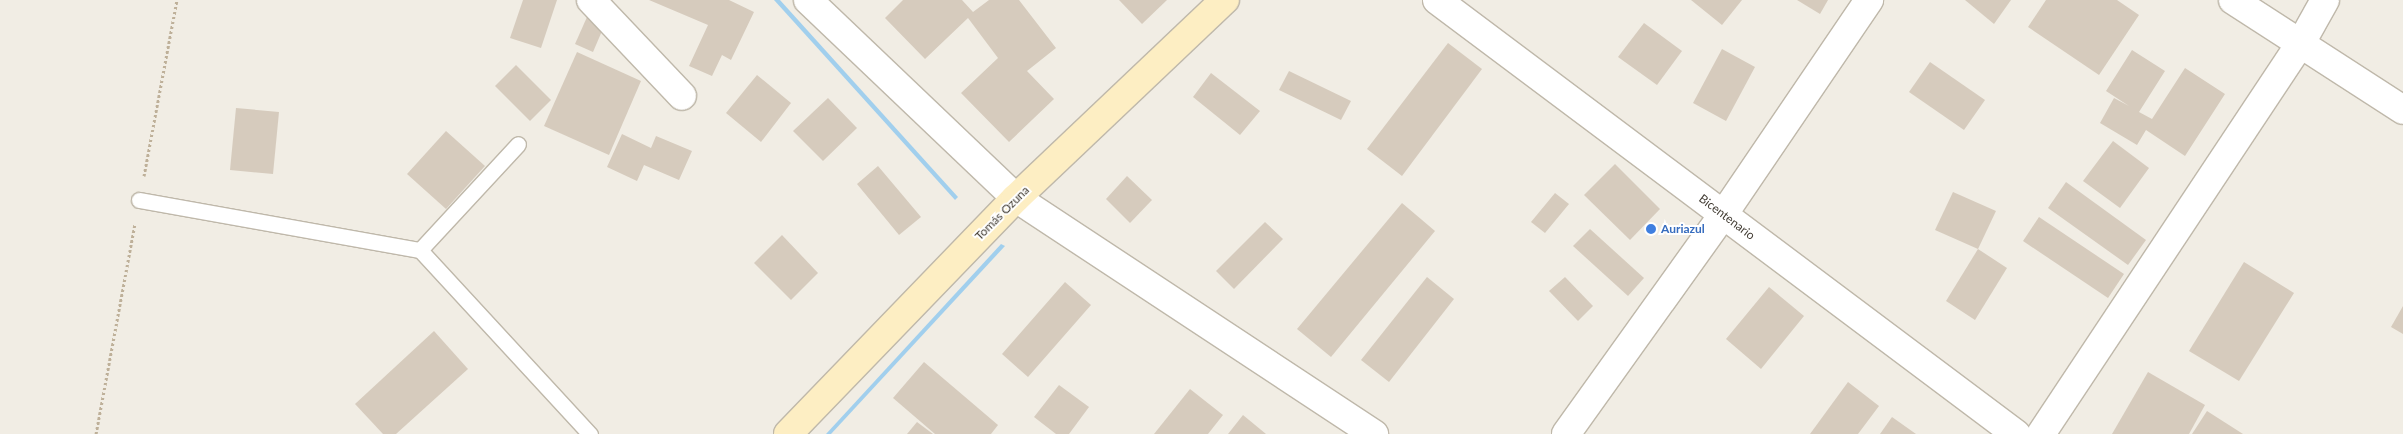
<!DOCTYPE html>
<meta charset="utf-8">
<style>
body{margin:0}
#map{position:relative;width:2403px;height:434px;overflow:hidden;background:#f1ede4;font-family:Lato,sans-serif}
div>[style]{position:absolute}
.water>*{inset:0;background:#a1cfed}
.building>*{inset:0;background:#d6cbbd}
.path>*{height:3px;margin-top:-1.5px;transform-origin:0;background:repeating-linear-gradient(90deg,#beb099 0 2.5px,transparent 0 5px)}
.roads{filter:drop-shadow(1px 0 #bfb8aa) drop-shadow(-1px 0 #bfb8aa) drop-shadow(0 1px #bfb8aa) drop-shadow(0 -1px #bfb8aa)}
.lane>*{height:15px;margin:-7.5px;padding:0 7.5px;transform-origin:7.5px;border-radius:7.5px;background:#fff}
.street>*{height:28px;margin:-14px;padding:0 14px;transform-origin:14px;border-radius:14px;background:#fff}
.secondary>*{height:28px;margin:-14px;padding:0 14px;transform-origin:14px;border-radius:14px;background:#fdeec3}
.dots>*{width:14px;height:14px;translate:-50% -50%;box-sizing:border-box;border:2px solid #fff;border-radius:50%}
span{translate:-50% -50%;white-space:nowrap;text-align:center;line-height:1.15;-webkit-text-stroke:4px #fff;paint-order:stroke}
.street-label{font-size:12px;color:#433d34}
.shop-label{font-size:12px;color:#366cbe;font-weight:700}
.left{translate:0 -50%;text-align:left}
</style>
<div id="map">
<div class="water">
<div style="clip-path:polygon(774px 0,780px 0,958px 197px,955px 200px)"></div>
<div style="clip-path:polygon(1001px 244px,1005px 246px,831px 434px,826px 434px)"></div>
</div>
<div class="building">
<div style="clip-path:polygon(523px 0,557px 0,541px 48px,510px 38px)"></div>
<div style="clip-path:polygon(649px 0,729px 0,754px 12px,731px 60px,722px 55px,712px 76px,689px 66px,708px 25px)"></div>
<div style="clip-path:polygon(903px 0,962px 0,973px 12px,989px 0,1019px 0,1056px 48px,1027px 71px,1054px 99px,1009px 142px,961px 93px,998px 58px,968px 18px,925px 59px,885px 18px)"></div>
<div style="clip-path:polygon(1119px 0,1167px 0,1142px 24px)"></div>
<div style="clip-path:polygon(1691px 0,1742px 0,1722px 25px)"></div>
<div style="clip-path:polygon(1797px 0,1828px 0,1820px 14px)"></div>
<div style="clip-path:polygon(1965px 0,2011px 0,1994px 24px)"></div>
<div style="clip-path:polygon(2046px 0,2117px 0,2139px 15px,2099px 75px,2028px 27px)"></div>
<div style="clip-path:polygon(587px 17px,605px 24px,593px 52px,575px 44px)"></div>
<div style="clip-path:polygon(1644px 23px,1682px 51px,1657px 85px,1618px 57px)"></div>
<div style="clip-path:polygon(1448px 43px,1482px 69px,1402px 176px,1367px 149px)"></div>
<div style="clip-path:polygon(1722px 49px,1755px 67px,1726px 121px,1693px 103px)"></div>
<div style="clip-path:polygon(2132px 50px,2165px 71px,2139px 112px,2152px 119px,2185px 68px,2225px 94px,2185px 156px,2146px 130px,2137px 145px,2100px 123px,2114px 98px,2129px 106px,2106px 91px)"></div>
<div style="clip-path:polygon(577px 52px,641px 81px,609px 155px,544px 126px)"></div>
<div style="clip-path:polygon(1930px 62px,1985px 100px,1964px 130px,1909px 92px)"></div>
<div style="clip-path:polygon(516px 65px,551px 100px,530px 121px,495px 86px)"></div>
<div style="clip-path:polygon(1289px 71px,1351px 101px,1341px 120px,1279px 90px)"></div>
<div style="clip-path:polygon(1211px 73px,1260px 111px,1240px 135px,1193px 97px)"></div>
<div style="clip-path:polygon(757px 75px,791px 103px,761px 142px,726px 113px)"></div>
<div style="clip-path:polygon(828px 98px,857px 128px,823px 161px,793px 131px)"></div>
<div style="clip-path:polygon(236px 108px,279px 112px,273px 174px,230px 170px)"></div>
<div style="clip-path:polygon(446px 131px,485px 166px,446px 209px,407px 174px)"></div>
<div style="clip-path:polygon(622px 134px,651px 148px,656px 136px,692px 151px,679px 180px,644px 165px,637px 181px,607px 167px)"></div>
<div style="clip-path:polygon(2113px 141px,2149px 168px,2120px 208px,2083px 181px)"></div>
<div style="clip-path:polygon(1615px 164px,1660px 209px,1630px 240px,1584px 195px)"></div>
<div style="clip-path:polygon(878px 166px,921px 217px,899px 235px,857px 184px)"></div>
<div style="clip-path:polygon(1127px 176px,1152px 200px,1130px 223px,1106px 199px)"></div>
<div style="clip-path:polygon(2066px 182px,2146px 240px,2128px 265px,2048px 208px)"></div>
<div style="clip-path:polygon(1953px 192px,1996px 211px,1978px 249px,1935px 230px)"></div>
<div style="clip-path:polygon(1555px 193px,1569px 204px,1545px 233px,1531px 222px)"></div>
<div style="clip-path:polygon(1402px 203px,1435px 231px,1331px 357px,1297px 329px)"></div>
<div style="clip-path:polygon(2039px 217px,2124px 274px,2108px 298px,2023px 241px)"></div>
<div style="clip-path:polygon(1265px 222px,1283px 239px,1234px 289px,1216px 271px)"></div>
<div style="clip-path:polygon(1590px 229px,1644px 278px,1628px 296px,1573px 246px)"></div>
<div style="clip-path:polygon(782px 235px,818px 273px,791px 300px,754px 263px)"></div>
<div style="clip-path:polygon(1978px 249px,2007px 268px,1975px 320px,1946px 301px)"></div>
<div style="clip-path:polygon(2244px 262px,2294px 293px,2239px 381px,2189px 351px)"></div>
<div style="clip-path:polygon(1427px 277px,1454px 299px,1389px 382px,1361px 360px)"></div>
<div style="clip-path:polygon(1565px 277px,1593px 306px,1578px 321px,1549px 291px)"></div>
<div style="clip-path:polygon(1065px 282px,1091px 305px,1028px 377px,1002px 354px)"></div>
<div style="clip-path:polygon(1769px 287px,1804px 316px,1761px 369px,1726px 339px)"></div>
<div style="clip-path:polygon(2403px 306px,2403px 334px,2391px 327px)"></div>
<div style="clip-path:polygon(434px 331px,468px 369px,396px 434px,383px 434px,355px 404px)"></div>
<div style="clip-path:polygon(924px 362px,998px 425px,991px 434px,935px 434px,893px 398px)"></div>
<div style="clip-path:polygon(2148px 372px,2205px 405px,2189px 434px,2112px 434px)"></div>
<div style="clip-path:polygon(1848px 382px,1879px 406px,1858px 434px,1810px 434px)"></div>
<div style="clip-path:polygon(1059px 385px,1089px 407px,1069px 434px,1056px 434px,1034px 417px)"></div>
<div style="clip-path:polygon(1190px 389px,1223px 415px,1208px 434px,1154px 434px)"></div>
<div style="clip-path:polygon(2207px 411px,2243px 434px,2192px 434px)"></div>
<div style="clip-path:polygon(1243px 415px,1266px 434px,1228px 434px)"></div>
<div style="clip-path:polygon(1892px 417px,1916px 434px,1880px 434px)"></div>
<div style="clip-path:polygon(917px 422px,933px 434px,907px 434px)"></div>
</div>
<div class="path">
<div style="left:144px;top:176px;width:179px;rotate:-79.4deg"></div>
<div style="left:96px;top:434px;width:214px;rotate:-79.5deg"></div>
</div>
<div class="roads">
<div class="lane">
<div style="left:139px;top:200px;width:285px;rotate:10.1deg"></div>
<div style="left:420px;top:250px;width:251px;rotate:47.3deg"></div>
<div style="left:420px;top:250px;width:144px;rotate:-47.2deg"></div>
</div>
<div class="street">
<div style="left:591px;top:0;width:132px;rotate:46.5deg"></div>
<div style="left:808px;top:0;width:287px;rotate:43.6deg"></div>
<div style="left:1016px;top:198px;width:429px;rotate:33.4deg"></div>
<div style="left:1437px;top:0;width:724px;rotate:36.85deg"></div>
<div style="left:2233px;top:0;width:202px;rotate:32.9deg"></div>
<div style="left:1566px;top:434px;width:269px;rotate:-54.4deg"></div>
<div style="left:1723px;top:215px;width:260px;rotate:-55.8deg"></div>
<div style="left:2041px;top:434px;width:470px;rotate:-56.4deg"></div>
<div style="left:2301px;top:43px;width:49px;rotate:-60.8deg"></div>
</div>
<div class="secondary">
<div style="left:788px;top:434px;width:328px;rotate:-46deg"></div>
<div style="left:1016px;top:198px;width:288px;rotate:-43.5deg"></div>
</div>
</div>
<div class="dots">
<div style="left:1651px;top:229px;background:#3f7fe0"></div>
</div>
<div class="street-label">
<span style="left:1002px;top:213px;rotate:-45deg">Tomás Ozuna</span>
<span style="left:1727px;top:217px;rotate:37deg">Bicentenario</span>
</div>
<div class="shop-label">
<span class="left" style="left:1661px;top:229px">Auriazul</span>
</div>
</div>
